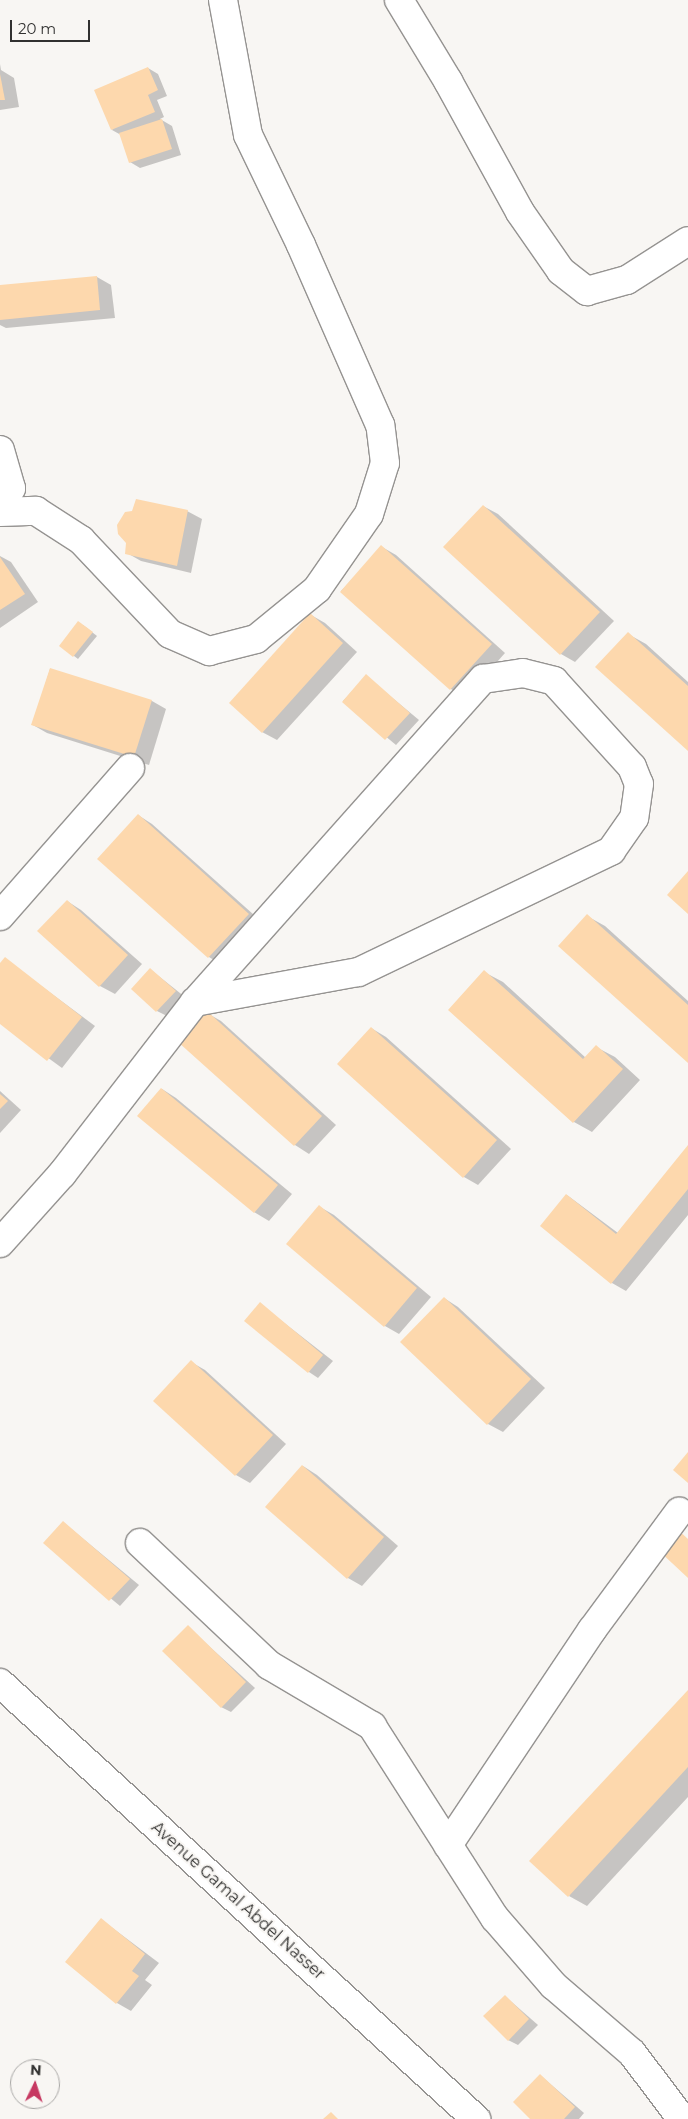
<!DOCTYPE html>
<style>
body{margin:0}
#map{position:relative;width:688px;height:2119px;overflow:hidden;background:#f8f6f3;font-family:Montserrat,sans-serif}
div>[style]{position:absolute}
.shadow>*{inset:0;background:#0003}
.building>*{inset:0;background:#fdd8ad}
.roads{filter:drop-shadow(1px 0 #959391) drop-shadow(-1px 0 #959391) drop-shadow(0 1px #959391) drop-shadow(0 -1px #959391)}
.minor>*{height:28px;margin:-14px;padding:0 14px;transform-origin:14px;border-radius:14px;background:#fff}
span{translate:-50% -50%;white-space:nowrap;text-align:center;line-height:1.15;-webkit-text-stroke:4px #f8f6f3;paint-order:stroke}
.street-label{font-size:16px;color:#313130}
.north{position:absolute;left:10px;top:2059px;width:50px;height:50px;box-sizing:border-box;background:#f8f6f3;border:1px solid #a8a7a5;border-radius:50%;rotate:4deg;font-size:14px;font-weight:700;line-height:20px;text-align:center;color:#313130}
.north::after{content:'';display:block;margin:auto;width:18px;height:22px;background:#c63861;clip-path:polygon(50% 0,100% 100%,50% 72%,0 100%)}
.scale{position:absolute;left:10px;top:20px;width:80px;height:22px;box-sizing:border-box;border:2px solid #313130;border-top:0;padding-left:6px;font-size:15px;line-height:18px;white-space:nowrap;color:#313130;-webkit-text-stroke:4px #f8f6f3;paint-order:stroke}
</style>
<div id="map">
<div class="shadow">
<div style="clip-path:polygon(0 64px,1px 70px,14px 78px,19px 107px,0 110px)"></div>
<div style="clip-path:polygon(148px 68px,158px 74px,167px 96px,157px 100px,164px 117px,160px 119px,172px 126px,181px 155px,140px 168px,130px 162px,121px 135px,112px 130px)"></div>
<div style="clip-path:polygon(97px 277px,111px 285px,115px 318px,6px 328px,0 325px,0 287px)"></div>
<div style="clip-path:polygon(483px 506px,498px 514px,614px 621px,575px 662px,561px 654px)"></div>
<div style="clip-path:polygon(187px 511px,202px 519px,191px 573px,141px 561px,127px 553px)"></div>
<div style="clip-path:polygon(382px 547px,396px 555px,505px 653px,465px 698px,451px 689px,341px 591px)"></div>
<div style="clip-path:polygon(0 556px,11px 562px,38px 602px,0 628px)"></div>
<div style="clip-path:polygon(311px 615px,325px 623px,357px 652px,277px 740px,262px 732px)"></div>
<div style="clip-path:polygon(83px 625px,97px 636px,78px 659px,61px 646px)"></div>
<div style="clip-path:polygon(628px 634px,646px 644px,688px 682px,688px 749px)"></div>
<div style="clip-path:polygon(50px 669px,152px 701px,166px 709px,149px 765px,47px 733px,33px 725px)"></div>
<div style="clip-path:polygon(366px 676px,419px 720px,396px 745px,343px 701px)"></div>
<div style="clip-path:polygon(138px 815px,152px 824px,263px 923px,223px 966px,209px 957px,99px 859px)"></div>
<div style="clip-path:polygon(67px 901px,81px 910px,142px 964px,115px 994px,100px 986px)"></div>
<div style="clip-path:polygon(587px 916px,605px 926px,688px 1001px,688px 1061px)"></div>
<div style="clip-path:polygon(5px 959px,95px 1026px,62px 1068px,0 1023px,0 965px)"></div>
<div style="clip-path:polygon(151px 970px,185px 997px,167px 1016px,157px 1011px)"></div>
<div style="clip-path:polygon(484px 972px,503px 982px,586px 1058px,596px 1047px,615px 1057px,640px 1080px,592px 1132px,574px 1122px)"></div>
<div style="clip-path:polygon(207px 1013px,221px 1021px,336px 1125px,309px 1154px,295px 1145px,180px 1042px)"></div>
<div style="clip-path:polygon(371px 1028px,386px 1037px,511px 1149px,478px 1185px,464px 1177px)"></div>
<div style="clip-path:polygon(162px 1089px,176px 1098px,292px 1194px,269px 1221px,254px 1212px,139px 1116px)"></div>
<div style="clip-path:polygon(0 1091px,21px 1110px,0 1133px)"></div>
<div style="clip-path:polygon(688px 1147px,688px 1215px,626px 1291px,612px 1283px,567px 1195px,618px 1233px)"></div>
<div style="clip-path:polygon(320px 1207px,334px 1215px,431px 1297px,399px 1334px,385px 1326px)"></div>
<div style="clip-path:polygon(444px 1298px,458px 1307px,545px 1388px,503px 1432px,488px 1424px)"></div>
<div style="clip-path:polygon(260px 1304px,333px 1361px,318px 1378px,309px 1372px)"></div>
<div style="clip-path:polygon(191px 1362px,205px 1370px,286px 1444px,250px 1483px,236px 1475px)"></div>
<div style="clip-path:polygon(303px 1466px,317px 1475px,398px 1546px,362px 1586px,348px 1578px)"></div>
<div style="clip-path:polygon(63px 1522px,139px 1585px,120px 1606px,44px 1543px)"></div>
<div style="clip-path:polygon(188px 1627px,255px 1688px,231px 1712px,221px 1707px)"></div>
<div style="clip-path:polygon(688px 1691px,688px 1797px,587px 1906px,569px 1896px)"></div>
<div style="clip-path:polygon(102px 1920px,159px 1963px,145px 1980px,152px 1985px,131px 2011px,117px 2003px)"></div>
<div style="clip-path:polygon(505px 1996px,538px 2025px,518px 2045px,508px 2040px)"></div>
<div style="clip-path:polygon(540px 2075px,584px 2113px,579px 2119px,532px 2119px)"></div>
</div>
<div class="building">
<div style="clip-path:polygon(148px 67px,158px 90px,148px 95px,155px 112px,111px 130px,94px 90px)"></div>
<div style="clip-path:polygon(0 74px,5px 100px,0 100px)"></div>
<div style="clip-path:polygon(162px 119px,172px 149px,129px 163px,119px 133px)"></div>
<div style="clip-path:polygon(97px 276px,100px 310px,0 320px,0 285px)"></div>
<div style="clip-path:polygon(136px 499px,188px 510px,177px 566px,125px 554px,126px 543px,118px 534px,117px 525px,125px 512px,132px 511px)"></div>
<div style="clip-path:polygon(483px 505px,600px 612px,560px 655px,443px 547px)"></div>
<div style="clip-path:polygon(381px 545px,492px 644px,450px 690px,340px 592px)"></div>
<div style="clip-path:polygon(0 557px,25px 594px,0 610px)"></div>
<div style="clip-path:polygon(310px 613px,343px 643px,262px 733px,229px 703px)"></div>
<div style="clip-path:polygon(78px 621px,93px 632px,73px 657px,59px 646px)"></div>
<div style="clip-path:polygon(628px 632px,688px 686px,688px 751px,595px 667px)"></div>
<div style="clip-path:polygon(50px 668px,152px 700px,134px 757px,31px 725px)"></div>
<div style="clip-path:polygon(366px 674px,410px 713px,385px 740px,342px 702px)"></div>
<div style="clip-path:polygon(138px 814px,249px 914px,208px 958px,97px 859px)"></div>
<div style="clip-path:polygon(688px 871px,688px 914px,667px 895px)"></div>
<div style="clip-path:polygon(67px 900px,128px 955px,99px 987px,37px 931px)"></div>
<div style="clip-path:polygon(587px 914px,688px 1005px,688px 1063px,558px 946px)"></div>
<div style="clip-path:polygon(5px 957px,82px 1017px,47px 1061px,0 1024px,0 963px)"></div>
<div style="clip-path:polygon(150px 968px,176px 991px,156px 1012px,131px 989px)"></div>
<div style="clip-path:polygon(484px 970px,583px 1059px,596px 1045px,623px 1069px,573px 1123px,448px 1010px)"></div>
<div style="clip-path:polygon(207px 1011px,322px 1116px,294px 1146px,178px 1042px)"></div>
<div style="clip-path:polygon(371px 1027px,497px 1140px,463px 1178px,337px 1064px)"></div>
<div style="clip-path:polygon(161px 1088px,278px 1185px,254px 1213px,137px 1116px)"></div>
<div style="clip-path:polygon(0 1094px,8px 1101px,0 1109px)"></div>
<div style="clip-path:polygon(688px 1145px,688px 1189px,611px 1284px,540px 1226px,566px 1194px,616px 1234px)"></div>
<div style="clip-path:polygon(319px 1205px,417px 1288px,384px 1327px,286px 1244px)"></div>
<div style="clip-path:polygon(444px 1297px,531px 1379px,487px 1425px,400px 1342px)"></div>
<div style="clip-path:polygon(260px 1302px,323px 1355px,308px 1373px,244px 1321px)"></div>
<div style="clip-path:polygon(191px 1360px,273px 1435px,235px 1476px,153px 1401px)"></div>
<div style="clip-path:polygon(688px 1452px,688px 1483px,673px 1470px)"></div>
<div style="clip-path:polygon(302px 1465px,384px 1537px,347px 1579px,265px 1507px)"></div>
<div style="clip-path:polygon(63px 1521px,130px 1579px,109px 1601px,43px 1543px)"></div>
<div style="clip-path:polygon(677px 1529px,688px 1539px,688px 1578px,657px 1549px)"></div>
<div style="clip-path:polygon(188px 1625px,246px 1682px,221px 1708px,162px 1651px)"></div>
<div style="clip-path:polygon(688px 1690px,688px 1767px,568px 1897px,529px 1861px)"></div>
<div style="clip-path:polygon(101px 1918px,145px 1954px,132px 1971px,139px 1976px,116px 2004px,65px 1962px)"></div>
<div style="clip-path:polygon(505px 1995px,529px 2019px,508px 2041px,483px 2016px)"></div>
<div style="clip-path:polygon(540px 2074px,575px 2107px,564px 2119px,530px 2119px,513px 2102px)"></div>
<div style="clip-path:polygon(331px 2112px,338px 2119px,323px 2119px)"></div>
</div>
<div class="roads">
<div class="minor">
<div style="left:399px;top:0;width:95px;rotate:58.8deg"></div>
<div style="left:448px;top:81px;width:149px;rotate:61.2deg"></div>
<div style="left:520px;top:212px;width:72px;rotate:55.2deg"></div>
<div style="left:561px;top:271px;width:33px;rotate:38deg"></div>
<div style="left:587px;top:291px;width:41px;rotate:-15.4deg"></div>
<div style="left:627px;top:280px;width:72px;rotate:-32.6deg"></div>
<div style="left:0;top:450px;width:40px;rotate:74deg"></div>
<div style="left:11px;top:488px;width:22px;rotate:120deg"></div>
<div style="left:0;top:512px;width:36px;rotate:-2deg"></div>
<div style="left:36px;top:511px;width:54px;rotate:32.8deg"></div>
<div style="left:81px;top:540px;width:129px;rotate:46.6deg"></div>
<div style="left:170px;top:634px;width:43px;rotate:23.6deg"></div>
<div style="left:209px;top:651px;width:49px;rotate:-14.3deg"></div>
<div style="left:256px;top:639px;width:79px;rotate:-39.3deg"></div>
<div style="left:317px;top:589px;width:91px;rotate:-55.3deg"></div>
<div style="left:369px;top:514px;width:53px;rotate:-72.6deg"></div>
<div style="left:385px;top:463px;width:38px;rotate:-97deg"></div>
<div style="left:380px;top:425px;width:197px;rotate:-113.7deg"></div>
<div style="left:301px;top:245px;width:122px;rotate:-115.7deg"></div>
<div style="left:248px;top:135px;width:137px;rotate:-100.5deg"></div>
<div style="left:0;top:916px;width:197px;rotate:-48.7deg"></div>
<div style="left:0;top:1243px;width:93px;rotate:-48.1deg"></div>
<div style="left:62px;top:1174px;width:217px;rotate:-52.3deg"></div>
<div style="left:195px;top:1002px;width:433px;rotate:-48.3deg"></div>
<div style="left:483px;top:679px;width:40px;rotate:-8.5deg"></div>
<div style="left:523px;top:673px;width:32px;rotate:14deg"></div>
<div style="left:554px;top:681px;width:116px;rotate:47.8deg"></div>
<div style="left:632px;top:767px;width:18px;rotate:68deg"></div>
<div style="left:639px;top:784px;width:34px;rotate:98deg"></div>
<div style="left:634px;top:818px;width:40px;rotate:124.9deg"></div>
<div style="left:611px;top:851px;width:280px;rotate:154.4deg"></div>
<div style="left:358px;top:972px;width:166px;rotate:169.6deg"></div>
<div style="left:140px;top:1543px;width:178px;rotate:43.4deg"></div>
<div style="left:269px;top:1665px;width:120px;rotate:30.6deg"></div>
<div style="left:372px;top:1726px;width:228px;rotate:57.4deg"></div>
<div style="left:495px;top:1918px;width:89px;rotate:49.1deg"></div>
<div style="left:553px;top:1985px;width:104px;rotate:40.7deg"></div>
<div style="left:632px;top:2053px;width:83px;rotate:52.9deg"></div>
<div style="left:0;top:1683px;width:646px;rotate:42.49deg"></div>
<div style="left:448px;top:1845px;width:259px;rotate:-56.2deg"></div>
<div style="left:592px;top:1630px;width:147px;rotate:-53.6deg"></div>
</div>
</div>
<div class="street-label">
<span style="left:238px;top:1901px;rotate:42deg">Avenue Gamal Abdel Nasser</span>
</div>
<div class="north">N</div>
<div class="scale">20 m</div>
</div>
